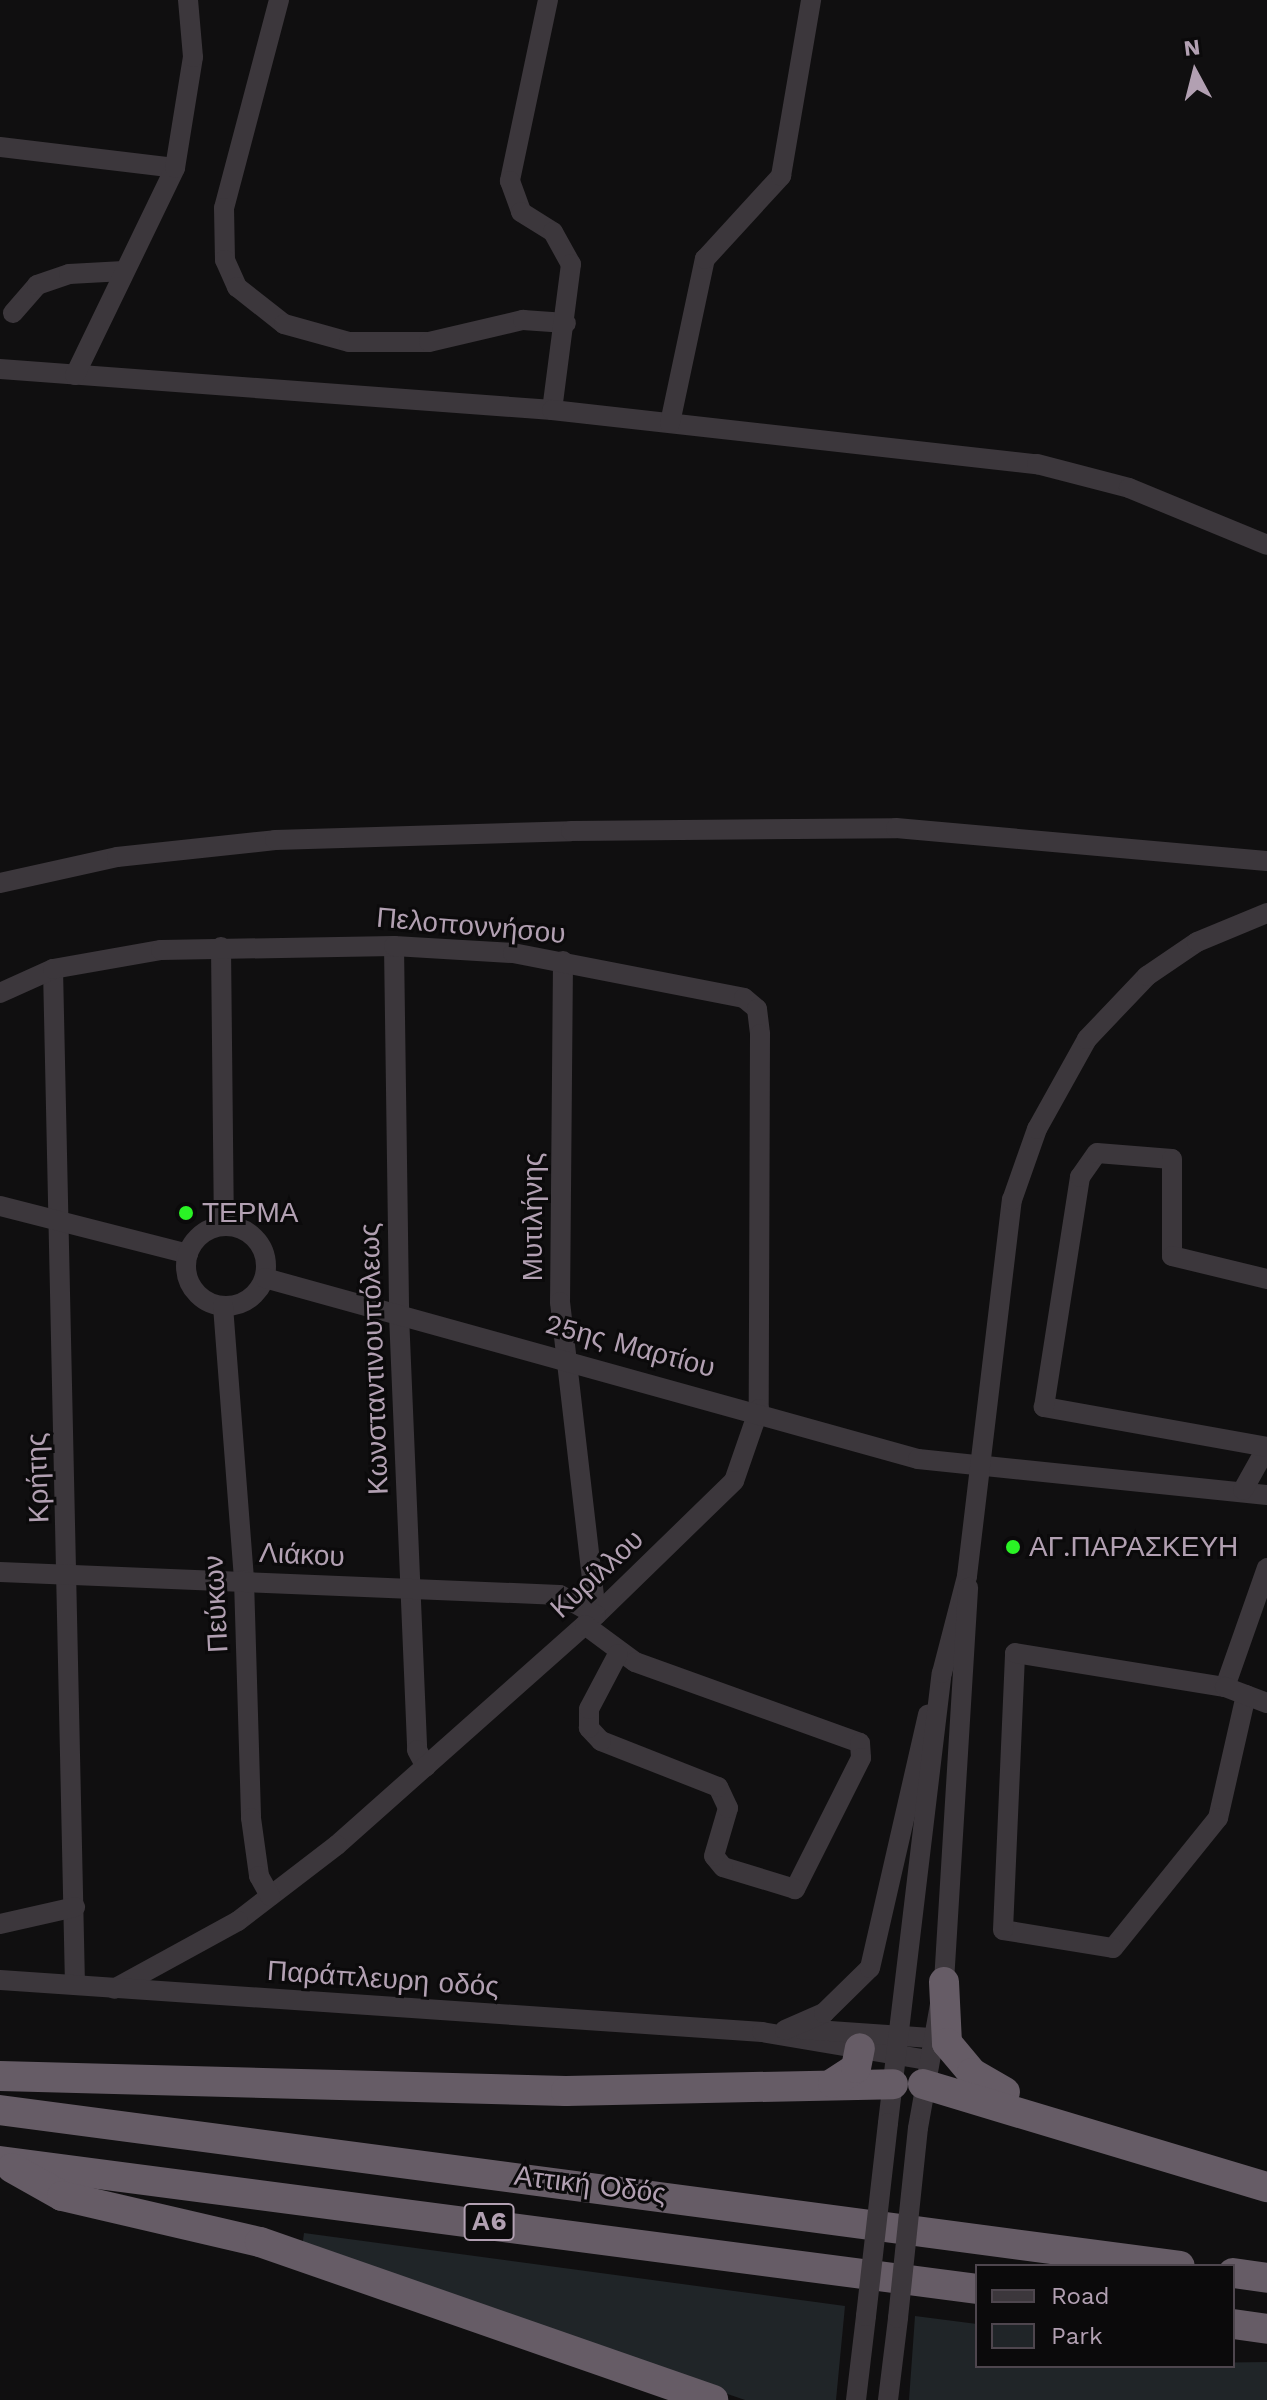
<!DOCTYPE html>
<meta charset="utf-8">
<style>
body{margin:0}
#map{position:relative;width:1267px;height:2400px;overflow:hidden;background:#100f10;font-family:"Work Sans",sans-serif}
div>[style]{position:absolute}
.green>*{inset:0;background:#202528}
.minor>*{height:20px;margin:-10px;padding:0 10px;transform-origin:10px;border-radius:10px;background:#3c373c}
.minor>.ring{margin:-10px;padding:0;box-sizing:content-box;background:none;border:20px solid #3c373c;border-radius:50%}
.highway>*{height:30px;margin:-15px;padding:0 15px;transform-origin:15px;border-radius:15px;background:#665c66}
.minor-bridge>*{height:20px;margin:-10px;padding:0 10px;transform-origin:10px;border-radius:10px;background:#3c373c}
.dots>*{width:22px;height:22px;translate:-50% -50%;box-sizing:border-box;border:4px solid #0b0a0b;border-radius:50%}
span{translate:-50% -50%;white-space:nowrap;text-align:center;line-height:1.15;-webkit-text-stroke:6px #0b0a0b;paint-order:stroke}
.shield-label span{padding:2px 6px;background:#0b0a0b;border:2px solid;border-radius:6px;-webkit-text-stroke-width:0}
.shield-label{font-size:26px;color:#b2a0b2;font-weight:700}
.street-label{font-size:28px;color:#b2a0b2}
.poi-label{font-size:28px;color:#b2a0b2}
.left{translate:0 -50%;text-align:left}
.legend{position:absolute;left:975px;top:2264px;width:260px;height:104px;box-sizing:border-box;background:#0b0a0b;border:2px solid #4e464e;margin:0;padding:10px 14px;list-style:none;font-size:24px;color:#b2a0b2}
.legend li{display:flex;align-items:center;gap:16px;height:40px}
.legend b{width:40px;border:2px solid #4e464e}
.north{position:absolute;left:1155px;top:32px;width:80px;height:80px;-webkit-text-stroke:6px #0b0a0b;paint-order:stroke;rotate:353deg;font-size:22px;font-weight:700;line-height:32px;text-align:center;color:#b2a0b2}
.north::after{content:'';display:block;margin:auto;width:28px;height:36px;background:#b2a0b2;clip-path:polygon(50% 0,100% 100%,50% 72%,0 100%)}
</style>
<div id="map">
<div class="green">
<div style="clip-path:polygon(304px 2233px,845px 2306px,836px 2400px,745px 2400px,302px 2248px)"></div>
<div style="clip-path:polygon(915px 2316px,977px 2324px,977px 2366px,1267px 2362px,1267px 2400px,909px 2400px)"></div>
</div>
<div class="minor">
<div style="left:279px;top:0;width:215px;rotate:104.8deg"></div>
<div style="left:224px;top:208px;width:52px;rotate:88.9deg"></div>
<div style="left:225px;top:260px;width:30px;rotate:66deg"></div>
<div style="left:237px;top:287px;width:60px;rotate:38.2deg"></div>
<div style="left:284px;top:324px;width:67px;rotate:15.5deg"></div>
<div style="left:349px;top:342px;width:80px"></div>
<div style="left:429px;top:342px;width:97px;rotate:-13.2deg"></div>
<div style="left:523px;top:320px;width:43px;rotate:4deg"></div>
<div style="left:548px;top:0;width:185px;rotate:101.9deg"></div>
<div style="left:510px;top:181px;width:33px;rotate:70deg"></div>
<div style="left:521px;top:212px;width:38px;rotate:32deg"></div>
<div style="left:553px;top:232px;width:37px;rotate:61deg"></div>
<div style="left:571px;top:264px;width:147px;rotate:97.4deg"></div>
<div style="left:0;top:147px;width:176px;rotate:6.8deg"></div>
<div style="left:13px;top:313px;width:37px;rotate:-49deg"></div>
<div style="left:37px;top:285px;width:34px;rotate:-19deg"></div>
<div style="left:69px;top:274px;width:55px;rotate:-3.1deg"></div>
<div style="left:0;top:369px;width:554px;rotate:4.25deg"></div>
<div style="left:552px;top:410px;width:488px;rotate:6.4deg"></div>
<div style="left:1037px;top:464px;width:95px;rotate:14.6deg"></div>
<div style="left:1129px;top:488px;width:149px;rotate:22.4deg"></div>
<div style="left:75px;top:375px;width:230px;rotate:-64.2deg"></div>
<div style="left:175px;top:168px;width:112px;rotate:-80.8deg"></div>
<div style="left:193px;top:57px;width:57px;rotate:-95deg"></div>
<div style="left:670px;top:423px;width:168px;rotate:-78deg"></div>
<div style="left:705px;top:259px;width:113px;rotate:-47.5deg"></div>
<div style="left:781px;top:176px;width:179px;rotate:-80.3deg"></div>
<div style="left:0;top:883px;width:120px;rotate:-12.5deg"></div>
<div style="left:117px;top:857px;width:159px;rotate:-6.1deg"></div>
<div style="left:275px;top:840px;width:296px;rotate:-1.7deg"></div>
<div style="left:571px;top:831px;width:325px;rotate:-0.5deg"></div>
<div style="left:896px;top:828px;width:372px;rotate:5.1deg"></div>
<div style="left:394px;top:946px;width:369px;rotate:89.2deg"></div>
<div style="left:399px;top:1315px;width:435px;rotate:87.6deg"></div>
<div style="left:417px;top:1750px;width:19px;rotate:62deg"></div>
<div style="left:221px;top:947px;width:279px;rotate:89.4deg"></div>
<div style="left:563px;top:961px;width:341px;rotate:90.5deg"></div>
<div style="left:560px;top:1302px;width:315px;rotate:83.4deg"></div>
<div style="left:53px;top:969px;width:1016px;rotate:88.76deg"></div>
<div style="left:0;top:993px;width:58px;rotate:-24.4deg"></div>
<div style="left:53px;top:969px;width:110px;rotate:-10deg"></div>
<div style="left:161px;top:950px;width:233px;rotate:-1deg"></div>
<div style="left:394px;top:946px;width:119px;rotate:3.4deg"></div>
<div style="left:513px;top:953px;width:235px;rotate:11deg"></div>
<div style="left:744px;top:998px;width:17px;rotate:40deg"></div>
<div style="left:757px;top:1009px;width:25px;rotate:83deg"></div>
<div style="left:760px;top:1034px;width:375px;rotate:90.2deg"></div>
<div style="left:759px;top:1409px;width:76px;rotate:109.1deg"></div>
<div style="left:734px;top:1481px;width:192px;rotate:135.8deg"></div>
<div style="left:596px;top:1615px;width:346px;rotate:138.4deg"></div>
<div style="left:337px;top:1845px;width:125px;rotate:142.5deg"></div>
<div style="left:238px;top:1921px;width:141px;rotate:151.3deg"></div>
<div style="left:0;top:1206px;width:194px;rotate:14.3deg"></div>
<div class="ring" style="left:186px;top:1226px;width:60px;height:60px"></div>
<div style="left:265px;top:1278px;width:678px;rotate:15.49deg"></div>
<div style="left:918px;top:1459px;width:351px;rotate:5.9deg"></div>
<div style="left:223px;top:1306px;width:275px;rotate:85.6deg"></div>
<div style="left:244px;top:1580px;width:238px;rotate:88.3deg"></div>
<div style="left:251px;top:1818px;width:59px;rotate:82.1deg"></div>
<div style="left:259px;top:1876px;width:23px;rotate:61deg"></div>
<div style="left:1243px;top:1490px;width:49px;rotate:-60.8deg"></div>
<div style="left:1267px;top:1447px;width:227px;rotate:-169.8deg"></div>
<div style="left:1044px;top:1407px;width:233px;rotate:-81.1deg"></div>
<div style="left:1080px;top:1177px;width:29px;rotate:-55deg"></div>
<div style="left:1097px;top:1153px;width:75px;rotate:4.6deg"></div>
<div style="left:1172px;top:1159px;width:97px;rotate:90deg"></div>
<div style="left:1172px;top:1256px;width:98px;rotate:13.6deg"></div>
<div style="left:0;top:1572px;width:560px;rotate:2.35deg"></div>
<div style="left:560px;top:1595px;width:41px;rotate:29.1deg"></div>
<div style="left:585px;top:1625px;width:62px;rotate:36.5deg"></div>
<div style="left:635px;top:1662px;width:239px;rotate:19.8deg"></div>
<div style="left:860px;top:1743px;width:15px;rotate:86deg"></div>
<div style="left:861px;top:1758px;width:147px;rotate:116.7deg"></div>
<div style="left:795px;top:1889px;width:75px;rotate:-163deg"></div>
<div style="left:723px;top:1867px;width:14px;rotate:-129deg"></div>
<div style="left:714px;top:1856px;width:50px;rotate:-73.7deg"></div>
<div style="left:728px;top:1808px;width:23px;rotate:-115deg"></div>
<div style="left:718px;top:1787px;width:126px;rotate:-158.5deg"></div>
<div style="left:601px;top:1741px;width:18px;rotate:-133deg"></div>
<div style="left:589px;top:1728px;width:19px;rotate:-90deg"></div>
<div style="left:589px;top:1709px;width:62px;rotate:-62.2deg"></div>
<div style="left:1225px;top:1687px;width:126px;rotate:-70.6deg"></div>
<div style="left:1246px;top:1695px;width:126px;rotate:102.8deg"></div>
<div style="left:1218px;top:1818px;width:167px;rotate:128.9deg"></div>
<div style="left:1113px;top:1948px;width:111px;rotate:-170.7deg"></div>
<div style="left:1003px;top:1930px;width:277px;rotate:-87.5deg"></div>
<div style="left:1015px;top:1653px;width:213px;rotate:9.2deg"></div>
<div style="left:1225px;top:1687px;width:45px;rotate:20.9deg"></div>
<div style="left:0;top:1924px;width:77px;rotate:-12.8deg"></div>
<div style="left:0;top:1980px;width:764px;rotate:3.9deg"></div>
<div style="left:762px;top:2032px;width:167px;rotate:9.6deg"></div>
<div style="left:801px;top:2029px;width:130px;rotate:4deg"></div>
<div style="left:785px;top:2030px;width:43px;rotate:-23.6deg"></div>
<div style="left:824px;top:2013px;width:64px;rotate:-44.4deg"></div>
<div style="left:870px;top:1968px;width:260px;rotate:-77.1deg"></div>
<div style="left:888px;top:2123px;width:453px;rotate:-83.2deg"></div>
<div style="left:942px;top:1673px;width:100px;rotate:-75.5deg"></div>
<div style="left:967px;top:1576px;width:379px;rotate:-83.2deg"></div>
<div style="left:1012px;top:1200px;width:75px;rotate:-70.6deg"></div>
<div style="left:1037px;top:1129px;width:103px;rotate:-60.9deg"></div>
<div style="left:1087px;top:1039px;width:87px;rotate:-46.4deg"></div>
<div style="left:1147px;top:976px;width:60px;rotate:-34.2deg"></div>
<div style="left:1197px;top:942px;width:76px;rotate:-22.5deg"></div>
<div style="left:918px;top:2128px;width:148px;rotate:-79.9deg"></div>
<div style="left:944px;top:1982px;width:395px;rotate:-86.5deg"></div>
<div style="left:856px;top:2400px;width:85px;rotate:-83.2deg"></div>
<div style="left:888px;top:2400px;width:83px;rotate:-83deg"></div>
</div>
<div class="highway">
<div style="left:944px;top:1982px;width:61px;rotate:87.2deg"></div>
<div style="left:947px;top:2043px;width:39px;rotate:50deg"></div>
<div style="left:972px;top:2073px;width:38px;rotate:30deg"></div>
<div style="left:0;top:2076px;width:566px;rotate:1.52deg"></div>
<div style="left:566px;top:2091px;width:327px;rotate:-1.2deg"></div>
<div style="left:833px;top:2083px;width:27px;rotate:-33deg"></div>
<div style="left:856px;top:2068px;width:20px;rotate:-79deg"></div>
<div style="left:923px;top:2084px;width:359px;rotate:16.7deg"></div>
<div style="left:0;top:2110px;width:1190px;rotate:7.53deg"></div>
<div style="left:0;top:2161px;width:985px;rotate:7.46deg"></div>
<div style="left:12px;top:2168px;width:57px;rotate:29.2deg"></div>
<div style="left:62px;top:2196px;width:203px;rotate:13.1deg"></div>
<div style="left:260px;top:2242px;width:480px;rotate:19.2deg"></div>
<div style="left:1233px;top:2273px;width:34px;rotate:8deg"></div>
<div style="left:1233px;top:2324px;width:34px;rotate:8deg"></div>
</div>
<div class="minor-bridge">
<div style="left:866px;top:2316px;width:194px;rotate:-83.5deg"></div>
<div style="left:898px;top:2318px;width:191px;rotate:-84deg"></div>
</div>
<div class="dots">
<div style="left:186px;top:1213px;background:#2af325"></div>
<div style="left:1013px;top:1547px;background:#2af325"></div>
</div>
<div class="shield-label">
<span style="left:489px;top:2222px">Α6</span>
</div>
<div class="street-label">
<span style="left:471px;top:926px;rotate:5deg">Πελοποννήσου</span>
<span style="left:533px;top:1217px;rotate:-90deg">Μυτιλήνης</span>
<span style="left:630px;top:1346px;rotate:15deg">25ης Μαρτίου</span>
<span style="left:374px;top:1359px;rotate:-92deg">Κωνσταντινουπόλεως</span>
<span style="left:38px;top:1478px;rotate:-92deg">Κρήτης</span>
<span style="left:302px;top:1555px;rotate:3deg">Λιάκου</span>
<span style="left:597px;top:1574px;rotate:-43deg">Κυρίλλου</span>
<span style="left:216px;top:1604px;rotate:-93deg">Πεύκων</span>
<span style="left:383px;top:1979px;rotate:4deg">Παράπλευρη οδός</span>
<span style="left:590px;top:2185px;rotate:7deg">Αττική Οδός</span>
</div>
<div class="poi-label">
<span class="left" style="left:202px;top:1213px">ΤΕΡΜΑ</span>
<span class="left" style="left:1029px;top:1547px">ΑΓ.ΠΑΡΑΣΚΕΥΗ</span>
</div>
<ul class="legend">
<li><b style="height:10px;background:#3c373c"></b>Road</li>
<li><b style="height:22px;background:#202528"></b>Park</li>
</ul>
<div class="north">N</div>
</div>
